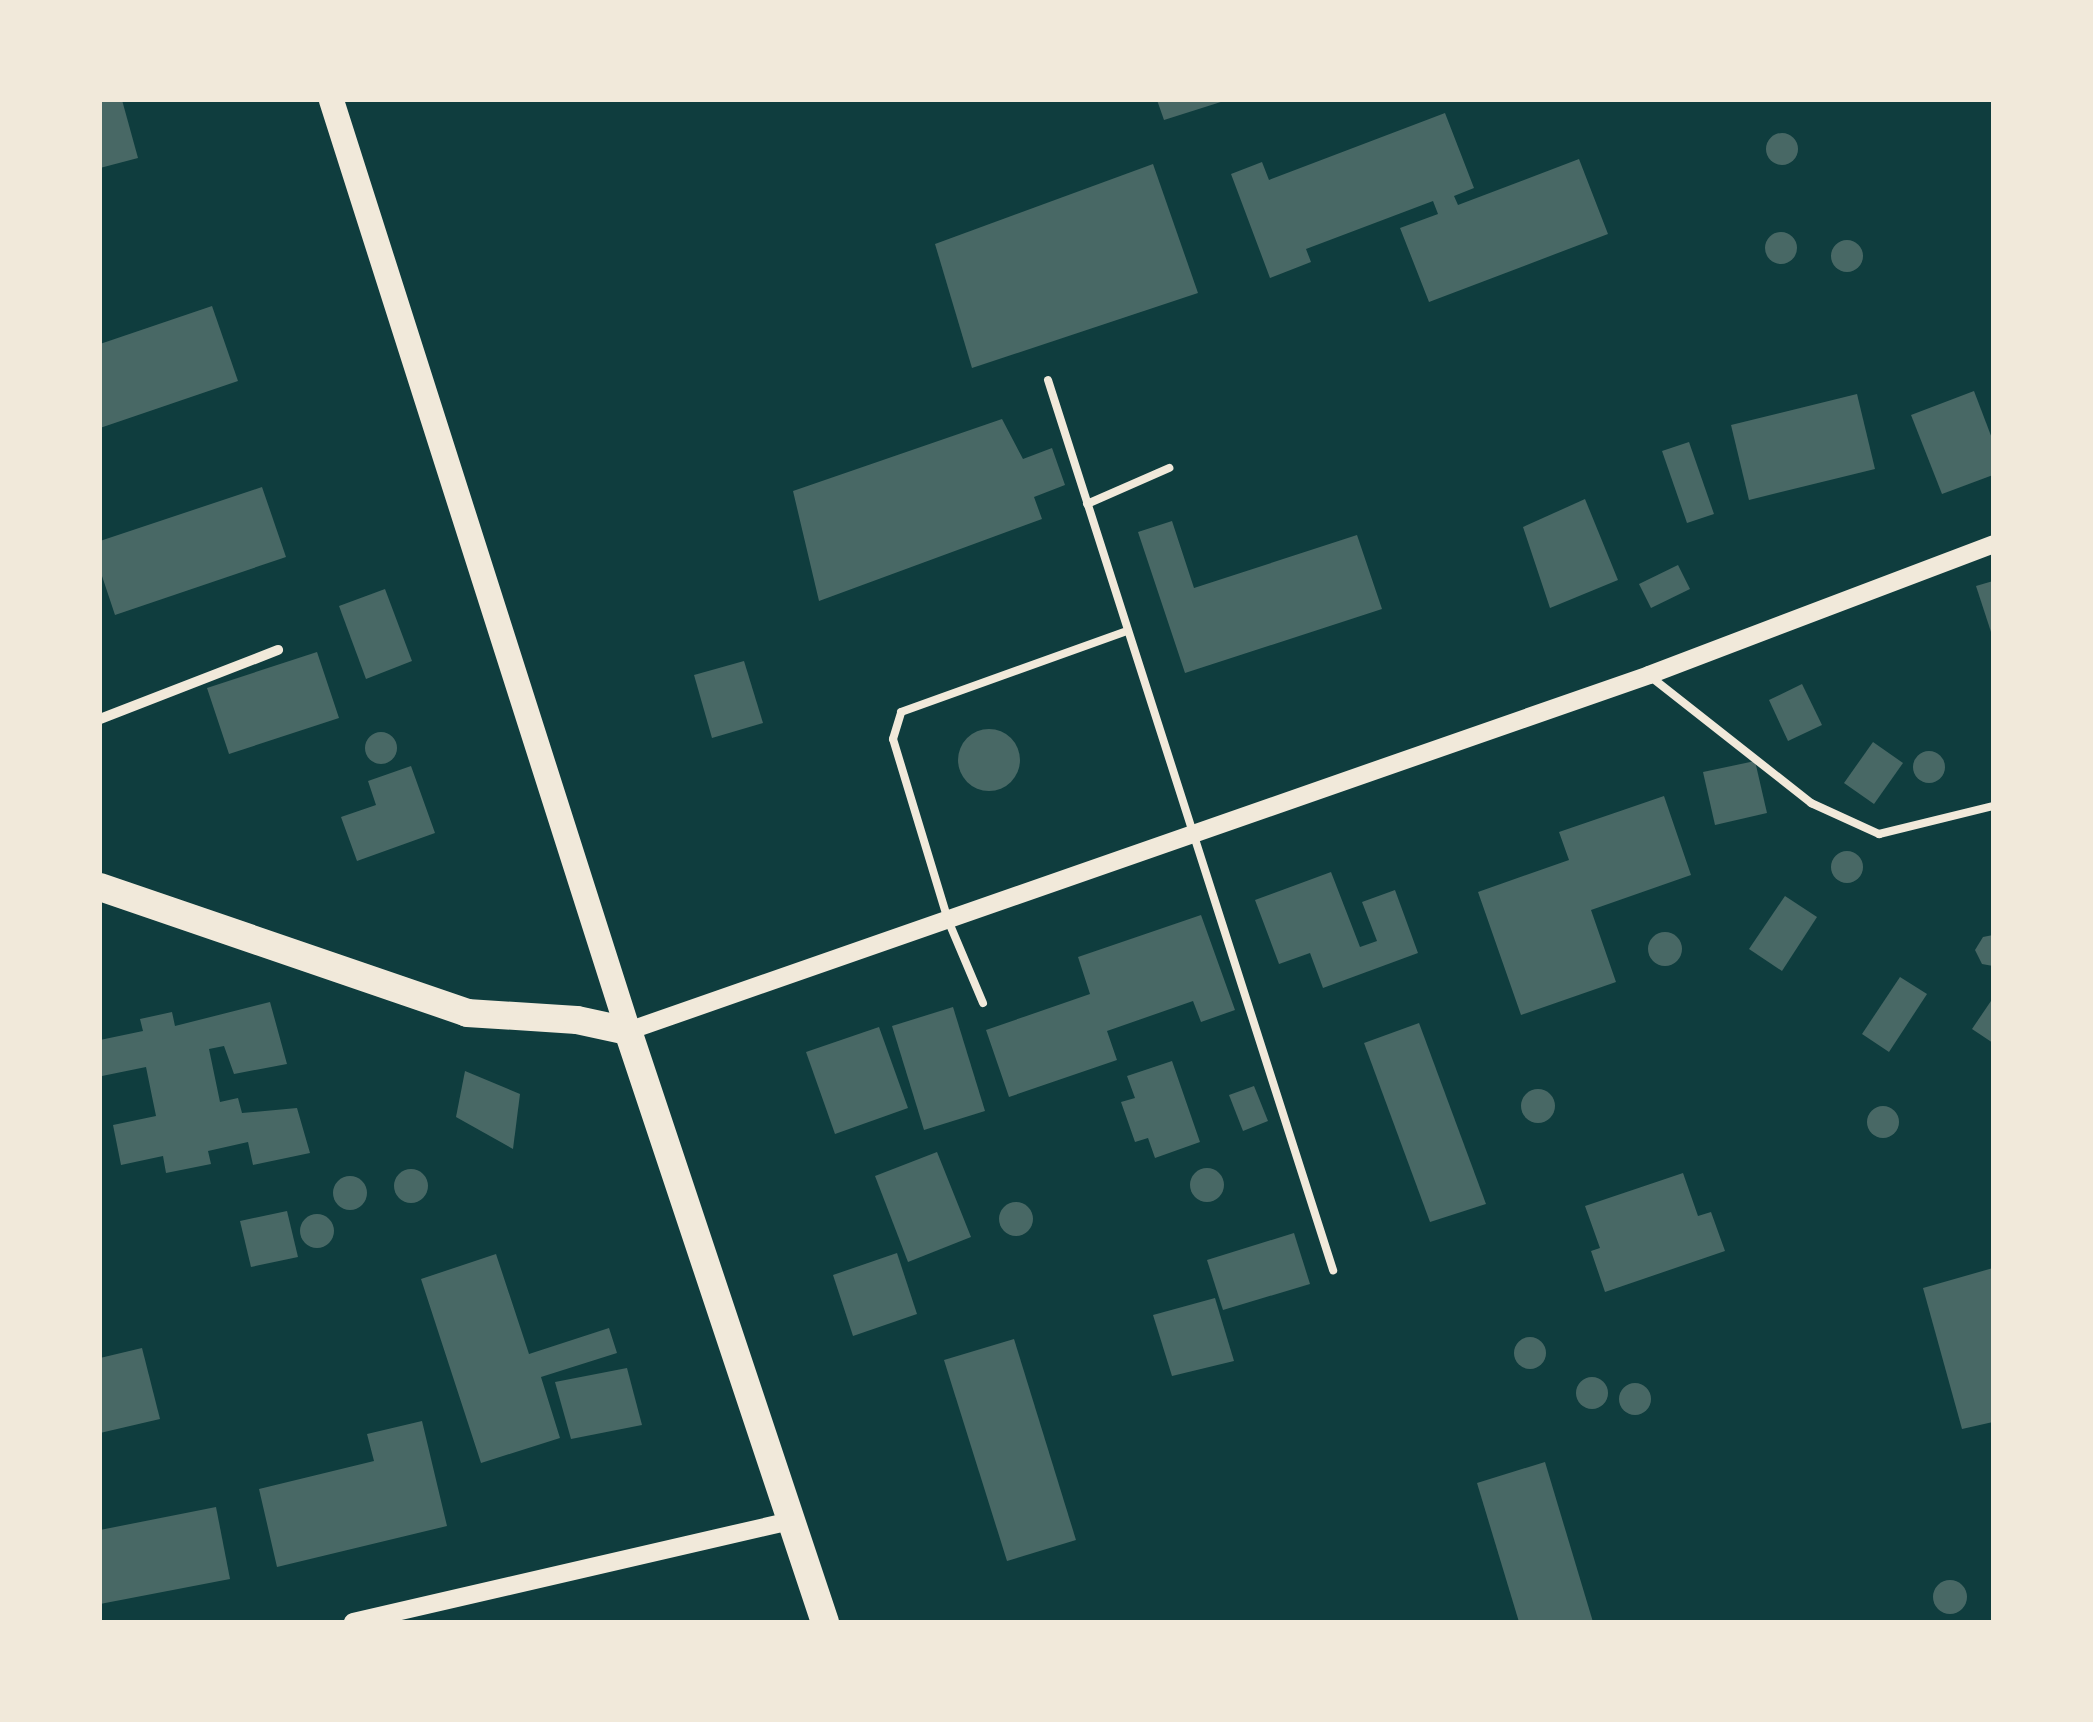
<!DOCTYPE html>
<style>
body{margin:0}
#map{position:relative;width:2093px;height:1722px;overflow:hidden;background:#0f3d3e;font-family:"Golos Text",sans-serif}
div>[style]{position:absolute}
.building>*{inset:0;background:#486865}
.round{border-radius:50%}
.service>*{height:8px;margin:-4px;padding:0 4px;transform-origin:4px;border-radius:4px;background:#f1e9da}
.minor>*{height:10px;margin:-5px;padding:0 5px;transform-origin:5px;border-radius:5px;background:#f1e9da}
.tertiary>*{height:18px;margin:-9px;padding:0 9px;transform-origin:9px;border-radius:9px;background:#f1e9da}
.primary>*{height:25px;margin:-12.5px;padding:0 12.5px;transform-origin:12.5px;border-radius:12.5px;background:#f1e9da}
.trunk>*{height:28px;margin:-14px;padding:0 14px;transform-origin:14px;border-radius:14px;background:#f1e9da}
span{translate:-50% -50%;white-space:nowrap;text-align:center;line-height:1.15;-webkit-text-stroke:8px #f1e9da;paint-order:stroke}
.frame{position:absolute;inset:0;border:102px solid #f1e9da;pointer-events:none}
</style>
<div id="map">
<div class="building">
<div style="clip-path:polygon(100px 100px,122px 100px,138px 158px,100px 168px)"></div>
<div style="clip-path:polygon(1157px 100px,1224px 100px,1224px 101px,1164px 120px)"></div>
<div style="clip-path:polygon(1445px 113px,1474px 188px,1454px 196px,1458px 205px,1579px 159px,1608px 234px,1429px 302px,1400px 228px,1438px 214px,1433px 201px,1306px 249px,1311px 262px,1270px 278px,1231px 174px,1262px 162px,1269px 180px)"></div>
<div class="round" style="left:1766px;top:133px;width:32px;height:32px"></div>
<div style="clip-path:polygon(1153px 164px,1198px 293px,972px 368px,935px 244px)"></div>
<div class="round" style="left:1765px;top:232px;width:32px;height:32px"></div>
<div class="round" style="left:1831px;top:240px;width:32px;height:32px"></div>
<div style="clip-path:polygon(212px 306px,238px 381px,100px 428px,100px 344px)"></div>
<div style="clip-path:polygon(1974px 391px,1993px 441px,1993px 475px,1942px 494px,1911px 415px)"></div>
<div style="clip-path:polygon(1857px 394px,1875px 469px,1749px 500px,1731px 425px)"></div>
<div style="clip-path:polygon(1002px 419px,1023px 459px,1052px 448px,1065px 485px,1034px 497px,1042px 519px,819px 601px,793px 491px)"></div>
<div style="clip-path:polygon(1689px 442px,1714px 514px,1687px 523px,1662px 451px)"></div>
<div style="clip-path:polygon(262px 487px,286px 557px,115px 615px,100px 570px,100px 541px)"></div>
<div style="clip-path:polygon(1585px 499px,1618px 580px,1550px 608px,1523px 527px)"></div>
<div style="clip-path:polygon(1172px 521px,1194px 588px,1357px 535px,1382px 609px,1185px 673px,1138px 532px)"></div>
<div style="clip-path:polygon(1678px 565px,1690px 589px,1651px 608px,1639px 584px)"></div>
<div style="clip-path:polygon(1993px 581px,1993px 635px,1992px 635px,1976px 586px)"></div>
<div style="clip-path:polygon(385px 589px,412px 661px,366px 679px,339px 606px)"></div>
<div style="clip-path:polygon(317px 652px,339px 718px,229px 754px,207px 688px)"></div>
<div style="clip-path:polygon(744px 661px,763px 723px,712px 738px,694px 675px)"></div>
<div style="clip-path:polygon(1802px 684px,1822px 725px,1788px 741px,1769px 700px)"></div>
<div class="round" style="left:958px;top:729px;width:62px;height:62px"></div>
<div class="round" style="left:365px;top:732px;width:32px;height:32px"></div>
<div style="clip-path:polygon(1873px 742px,1903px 763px,1874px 804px,1844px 783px)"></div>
<div class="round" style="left:1913px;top:751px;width:32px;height:32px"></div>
<div style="clip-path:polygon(1755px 761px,1767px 813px,1715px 825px,1703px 772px)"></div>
<div style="clip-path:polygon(411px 766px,435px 833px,357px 861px,341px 817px,376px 805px,368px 781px)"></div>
<div style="clip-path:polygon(1664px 796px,1691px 875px,1591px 910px,1616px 982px,1521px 1015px,1478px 892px,1569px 860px,1559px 832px)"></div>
<div class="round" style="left:1831px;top:851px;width:32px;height:32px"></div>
<div style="clip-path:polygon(1331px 872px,1360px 947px,1377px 941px,1362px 902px,1395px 890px,1418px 953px,1323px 988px,1310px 953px,1279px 964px,1255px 900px)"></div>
<div style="clip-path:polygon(1785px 896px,1817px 917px,1782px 971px,1749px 949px)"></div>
<div style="clip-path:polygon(1201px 915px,1235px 1010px,1201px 1022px,1193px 1001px,1107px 1031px,1117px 1060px,1009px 1097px,986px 1030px,1090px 994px,1078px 957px)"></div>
<div class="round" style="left:1648px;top:932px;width:34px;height:34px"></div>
<div style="clip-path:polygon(1993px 935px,1993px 966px,1982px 964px,1975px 950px,1983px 937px)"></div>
<div style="clip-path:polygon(1900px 977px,1927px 994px,1889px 1052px,1862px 1034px)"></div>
<div style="clip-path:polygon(1993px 998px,1993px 1043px,1972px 1029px)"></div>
<div style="clip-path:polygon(270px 1002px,287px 1064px,234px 1074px,224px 1046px,209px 1049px,220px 1102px,238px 1098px,242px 1113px,297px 1108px,310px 1153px,253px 1165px,248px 1142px,208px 1151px,211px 1164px,166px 1173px,163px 1156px,121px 1165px,113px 1125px,156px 1116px,146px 1067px,102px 1076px,100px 1040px,143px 1031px,140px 1019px,172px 1012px,175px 1026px)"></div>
<div style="clip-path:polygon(953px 1007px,985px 1111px,924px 1130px,892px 1026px)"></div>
<div style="clip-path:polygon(1419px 1023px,1486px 1204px,1430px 1222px,1364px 1043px)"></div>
<div style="clip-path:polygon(879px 1027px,908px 1108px,835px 1134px,806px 1052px)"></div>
<div style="clip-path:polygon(1172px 1061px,1200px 1142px,1155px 1158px,1148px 1138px,1135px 1142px,1121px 1102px,1135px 1098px,1127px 1076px)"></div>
<div style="clip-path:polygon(465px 1071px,520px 1094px,513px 1149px,456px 1117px)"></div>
<div style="clip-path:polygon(1254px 1086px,1268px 1121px,1243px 1131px,1229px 1095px)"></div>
<div class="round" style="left:1521px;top:1089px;width:34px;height:34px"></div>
<div class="round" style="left:1867px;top:1106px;width:32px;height:32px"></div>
<div style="clip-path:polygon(937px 1152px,971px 1237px,908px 1262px,875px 1176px)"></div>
<div class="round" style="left:1190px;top:1168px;width:34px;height:34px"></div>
<div class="round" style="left:394px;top:1169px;width:34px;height:34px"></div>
<div style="clip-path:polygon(1683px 1173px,1698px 1216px,1711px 1212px,1725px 1251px,1605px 1292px,1591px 1251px,1600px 1248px,1585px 1206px)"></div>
<div class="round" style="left:333px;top:1176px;width:34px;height:34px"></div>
<div class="round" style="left:999px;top:1202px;width:34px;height:34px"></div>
<div style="clip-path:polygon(287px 1211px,298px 1257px,251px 1267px,240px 1221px)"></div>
<div class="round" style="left:300px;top:1214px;width:34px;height:34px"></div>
<div style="clip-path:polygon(1294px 1233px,1310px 1284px,1223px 1310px,1207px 1260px)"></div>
<div style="clip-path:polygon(897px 1253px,917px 1314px,853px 1336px,833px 1275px)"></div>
<div style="clip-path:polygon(496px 1254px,529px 1354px,609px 1328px,617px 1353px,541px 1377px,560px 1438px,481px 1463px,421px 1279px)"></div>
<div style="clip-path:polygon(1993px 1268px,1993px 1422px,1962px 1429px,1923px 1288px)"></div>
<div style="clip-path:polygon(1215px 1298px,1234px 1361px,1172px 1376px,1153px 1315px)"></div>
<div class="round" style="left:1514px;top:1337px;width:32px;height:32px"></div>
<div style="clip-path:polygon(1014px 1339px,1076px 1540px,1007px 1561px,944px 1360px)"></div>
<div style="clip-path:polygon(142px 1348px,160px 1419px,100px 1433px,100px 1358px)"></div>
<div style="clip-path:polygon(627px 1368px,642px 1425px,571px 1439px,555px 1382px)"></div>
<div class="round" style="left:1576px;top:1377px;width:32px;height:32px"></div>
<div class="round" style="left:1619px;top:1383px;width:32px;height:32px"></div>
<div style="clip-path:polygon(422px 1421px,447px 1526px,277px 1567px,259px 1489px,374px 1461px,367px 1434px)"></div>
<div style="clip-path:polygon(1545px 1462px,1593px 1622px,1519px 1622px,1477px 1483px)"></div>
<div style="clip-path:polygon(216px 1507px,230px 1579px,100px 1604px,100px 1530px)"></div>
<div class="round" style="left:1933px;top:1580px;width:34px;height:34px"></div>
</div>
<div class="service">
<div style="left:1048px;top:380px;width:935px;rotate:72.24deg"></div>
<div style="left:1087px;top:504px;width:90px;rotate:-23.7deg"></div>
<div style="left:1651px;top:677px;width:204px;rotate:38.2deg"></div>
<div style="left:1811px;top:803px;width:75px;rotate:24.5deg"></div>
<div style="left:1879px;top:834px;width:117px;rotate:-13.8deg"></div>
<div style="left:983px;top:1003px;width:90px;rotate:-112.9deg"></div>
<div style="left:948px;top:920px;width:189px;rotate:-106.9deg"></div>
<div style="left:893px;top:739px;width:28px;rotate:-73deg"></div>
<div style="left:901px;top:712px;width:237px;rotate:-19.7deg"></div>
</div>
<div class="minor">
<div style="left:100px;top:719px;width:191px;rotate:-21.2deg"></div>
</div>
<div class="tertiary">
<div style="left:628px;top:1031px;width:1081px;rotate:-19.22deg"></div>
<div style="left:1649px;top:675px;width:368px;rotate:-20.8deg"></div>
<div style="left:353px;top:1622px;width:449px;rotate:-13deg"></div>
</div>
<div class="primary">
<div style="left:331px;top:100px;width:977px;rotate:72.31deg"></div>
</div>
<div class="trunk">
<div style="left:100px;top:887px;width:388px;rotate:18.9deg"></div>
<div style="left:467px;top:1013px;width:110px;rotate:3.6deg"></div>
<div style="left:577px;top:1020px;width:52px;rotate:12.2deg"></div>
<div style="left:628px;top:1031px;width:623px;rotate:71.57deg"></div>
</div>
<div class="frame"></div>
</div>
